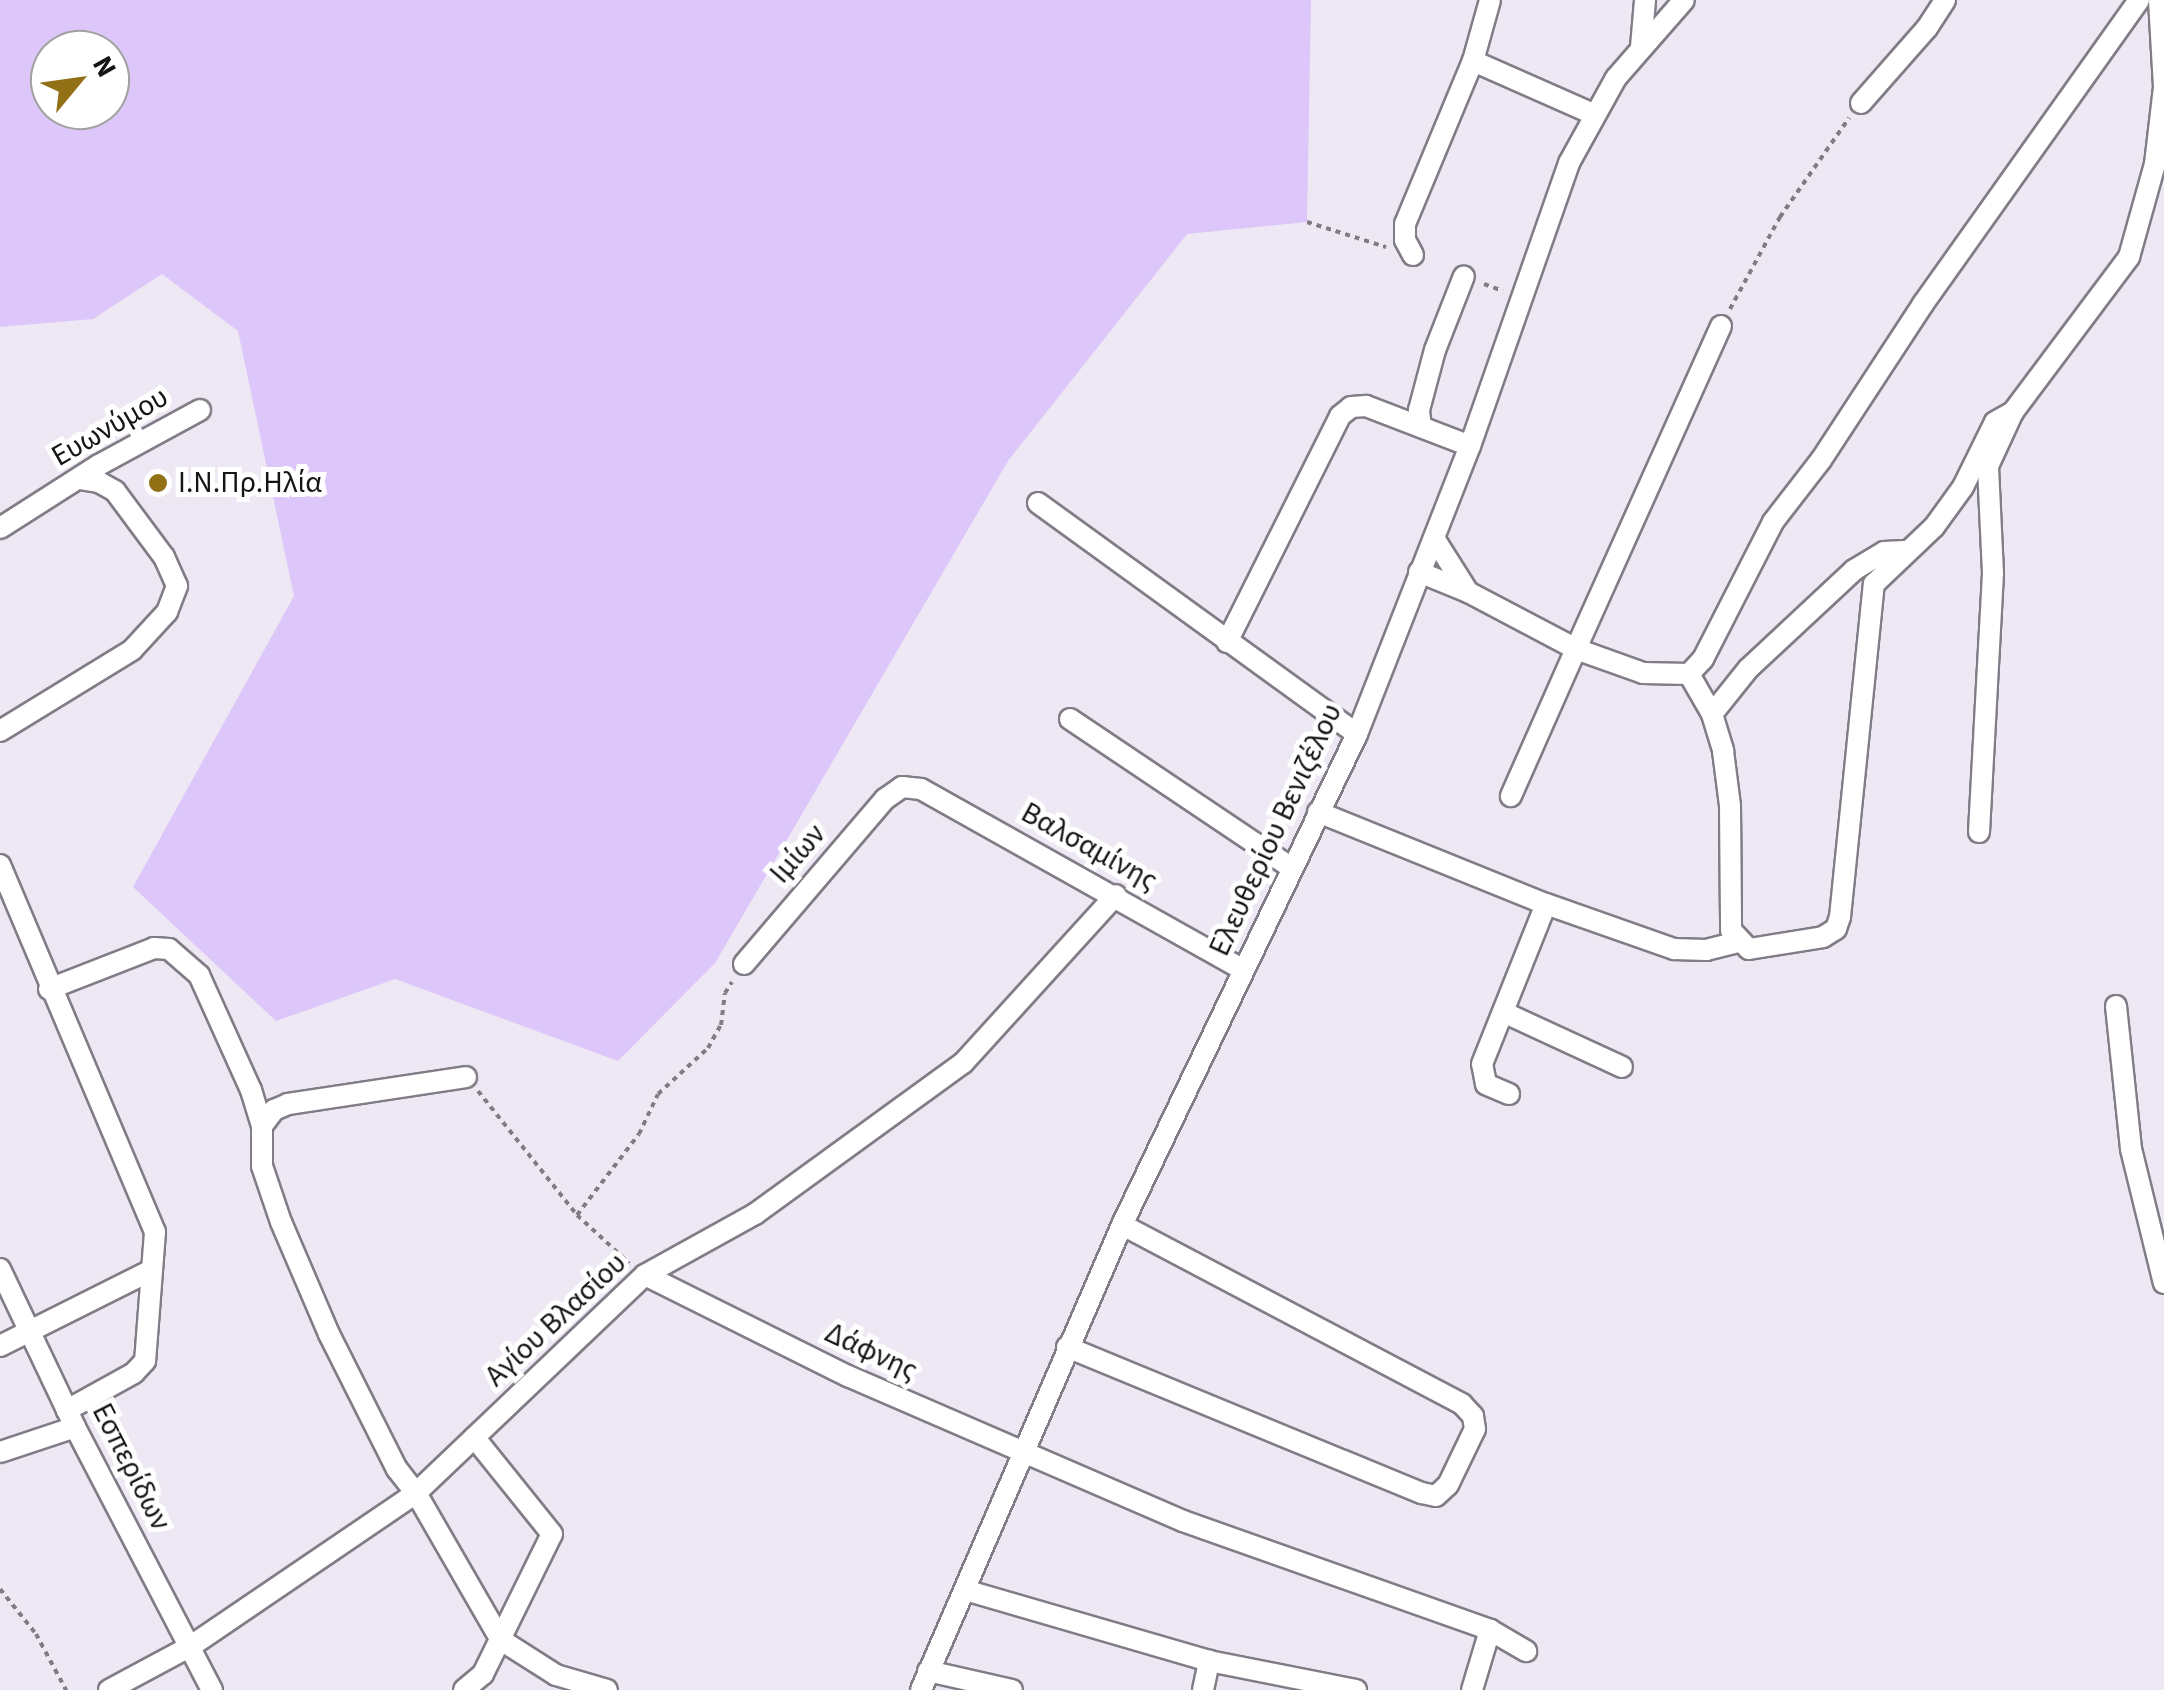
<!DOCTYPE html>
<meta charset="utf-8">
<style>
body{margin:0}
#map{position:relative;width:2164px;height:1690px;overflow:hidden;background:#ede8f3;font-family:"Source Sans 3",sans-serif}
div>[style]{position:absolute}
.green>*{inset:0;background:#ddc6f9}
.path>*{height:4px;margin-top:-2px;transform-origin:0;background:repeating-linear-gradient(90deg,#7f7c83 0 5px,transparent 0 10px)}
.roads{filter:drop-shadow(2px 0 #817c86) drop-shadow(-2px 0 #817c86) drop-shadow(0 2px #817c86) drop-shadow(0 -2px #817c86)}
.minor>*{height:20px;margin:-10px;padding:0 10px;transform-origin:10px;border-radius:10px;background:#fff}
.dots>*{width:28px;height:28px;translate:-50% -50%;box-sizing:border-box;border:5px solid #fff;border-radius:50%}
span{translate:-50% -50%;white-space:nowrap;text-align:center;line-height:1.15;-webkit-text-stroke:10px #fff;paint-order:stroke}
.street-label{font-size:30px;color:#151417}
.poi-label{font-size:30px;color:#151417}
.left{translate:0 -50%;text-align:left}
.north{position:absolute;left:30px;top:30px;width:100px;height:100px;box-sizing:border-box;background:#fff;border:2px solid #a1a1a2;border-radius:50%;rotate:61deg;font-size:28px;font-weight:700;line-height:40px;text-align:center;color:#151417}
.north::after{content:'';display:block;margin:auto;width:35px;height:45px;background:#917016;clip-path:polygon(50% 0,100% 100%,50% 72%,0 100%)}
</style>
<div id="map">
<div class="green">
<div style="clip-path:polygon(evenodd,0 0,1311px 0,1307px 222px,1187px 234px,1008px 461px,715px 963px,618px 1061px,395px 979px,276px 1021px,133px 887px,294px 596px,238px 331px,162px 274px,93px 319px,0 327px,0 0,50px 50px,110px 50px,110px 110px,50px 110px,50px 50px)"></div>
</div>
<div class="path">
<div style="left:1307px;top:222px;width:83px;rotate:17.6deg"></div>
<div style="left:1484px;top:284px;width:20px;rotate:20deg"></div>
<div style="left:1730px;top:309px;width:105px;rotate:-61.5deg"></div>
<div style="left:1780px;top:217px;width:121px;rotate:-55.1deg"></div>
<div style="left:478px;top:1091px;width:159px;rotate:51.4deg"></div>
<div style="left:577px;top:1215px;width:71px;rotate:42.7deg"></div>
<div style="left:577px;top:1215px;width:102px;rotate:-52.6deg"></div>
<div style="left:639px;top:1134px;width:44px;rotate:-64.6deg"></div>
<div style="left:658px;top:1094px;width:68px;rotate:-42.6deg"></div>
<div style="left:708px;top:1048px;width:26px;rotate:-61deg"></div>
<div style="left:721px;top:1025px;width:32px;rotate:-83deg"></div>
<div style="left:725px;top:993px;width:13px;rotate:-58deg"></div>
<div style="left:0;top:1589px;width:58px;rotate:51.3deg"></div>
<div style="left:36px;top:1634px;width:64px;rotate:61.8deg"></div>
</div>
<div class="roads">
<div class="minor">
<div style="left:1641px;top:47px;width:47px;rotate:-85.1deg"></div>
<div style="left:1473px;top:61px;width:131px;rotate:23.8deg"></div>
<div style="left:1861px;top:103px;width:100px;rotate:-48.7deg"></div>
<div style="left:1927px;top:28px;width:33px;rotate:-57deg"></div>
<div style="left:1413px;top:255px;width:17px;rotate:-118deg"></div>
<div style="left:1405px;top:240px;width:16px;rotate:-90deg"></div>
<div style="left:1405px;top:224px;width:177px;rotate:-67.4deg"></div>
<div style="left:1473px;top:61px;width:63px;rotate:-74.4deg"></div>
<div style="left:1721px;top:326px;width:354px;rotate:114.2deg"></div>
<div style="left:1576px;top:649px;width:71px;rotate:19.7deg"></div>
<div style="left:1643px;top:673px;width:46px;rotate:1.2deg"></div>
<div style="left:1689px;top:674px;width:21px;rotate:-47deg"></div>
<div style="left:1703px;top:659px;width:154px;rotate:-62.9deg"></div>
<div style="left:1773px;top:522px;width:78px;rotate:-52.3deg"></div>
<div style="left:1821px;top:460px;width:186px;rotate:-56.8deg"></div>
<div style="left:1923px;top:304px;width:373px;rotate:-54.6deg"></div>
<div style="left:1421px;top:427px;width:17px;rotate:-97deg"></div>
<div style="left:1419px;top:410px;width:62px;rotate:-75.1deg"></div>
<div style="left:1435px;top:350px;width:79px;rotate:-68.6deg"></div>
<div style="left:1038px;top:503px;width:394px;rotate:35.9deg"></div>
<div style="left:0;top:528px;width:117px;rotate:-32.5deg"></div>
<div style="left:99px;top:465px;width:115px;rotate:-28.6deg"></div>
<div style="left:1434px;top:538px;width:64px;rotate:57.8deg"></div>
<div style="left:1419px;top:572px;width:53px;rotate:22.2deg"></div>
<div style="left:1468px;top:592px;width:122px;rotate:27.8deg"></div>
<div style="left:1576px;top:649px;width:161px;rotate:113.9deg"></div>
<div style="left:1227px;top:642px;width:253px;rotate:-63.4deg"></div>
<div style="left:1340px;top:416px;width:14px;rotate:-39deg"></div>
<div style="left:1351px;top:407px;width:15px;rotate:-4deg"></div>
<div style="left:1366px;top:406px;width:111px;rotate:21deg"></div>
<div style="left:1689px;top:674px;width:46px;rotate:60.1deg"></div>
<div style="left:1712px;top:714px;width:39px;rotate:73deg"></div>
<div style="left:1723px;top:751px;width:55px;rotate:82.7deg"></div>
<div style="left:1730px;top:806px;width:124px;rotate:89.5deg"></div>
<div style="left:1731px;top:930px;width:26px;rotate:47deg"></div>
<div style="left:1749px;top:949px;width:75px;rotate:-9.2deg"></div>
<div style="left:1823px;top:937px;width:15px;rotate:-32deg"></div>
<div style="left:1836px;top:929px;width:13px;rotate:-72deg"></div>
<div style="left:1840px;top:917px;width:335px;rotate:-84.2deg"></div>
<div style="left:1874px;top:584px;width:83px;rotate:-43.5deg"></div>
<div style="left:1934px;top:527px;width:49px;rotate:-54.1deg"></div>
<div style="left:1963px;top:487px;width:72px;rotate:-63.8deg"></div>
<div style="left:1995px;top:422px;width:21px;rotate:-29deg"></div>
<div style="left:1712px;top:714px;width:58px;rotate:-51.3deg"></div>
<div style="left:1748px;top:669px;width:145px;rotate:-43deg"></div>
<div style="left:1854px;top:570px;width:35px;rotate:-31deg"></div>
<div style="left:1884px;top:552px;width:20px;rotate:-3deg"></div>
<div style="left:1070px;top:719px;width:265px;rotate:33.9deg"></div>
<div style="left:0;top:731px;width:155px;rotate:-31.5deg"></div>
<div style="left:132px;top:650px;width:52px;rotate:-47.4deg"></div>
<div style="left:167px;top:612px;width:28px;rotate:-69deg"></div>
<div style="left:177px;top:586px;width:32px;rotate:-114deg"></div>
<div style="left:164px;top:557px;width:82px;rotate:-126.6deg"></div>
<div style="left:115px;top:491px;width:18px;rotate:-151deg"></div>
<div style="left:99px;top:482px;width:20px;rotate:-171deg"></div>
<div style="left:1318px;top:812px;width:246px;rotate:22deg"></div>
<div style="left:1546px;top:904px;width:136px;rotate:19.4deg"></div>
<div style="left:1674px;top:949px;width:32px;rotate:2deg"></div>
<div style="left:1706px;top:950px;width:33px;rotate:-14deg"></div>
<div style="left:1979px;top:832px;width:259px;rotate:-86.9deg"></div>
<div style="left:1993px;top:573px;width:107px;rotate:-92.7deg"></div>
<div style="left:1988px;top:466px;width:60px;rotate:-65.2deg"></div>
<div style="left:2013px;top:412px;width:194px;rotate:-53.2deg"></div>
<div style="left:2129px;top:257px;width:97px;rotate:-74.4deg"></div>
<div style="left:2155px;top:164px;width:78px;rotate:-83.3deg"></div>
<div style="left:2164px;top:87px;width:87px;rotate:-93.3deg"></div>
<div style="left:0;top:865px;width:398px;rotate:67.1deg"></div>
<div style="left:155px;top:1232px;width:129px;rotate:94.4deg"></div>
<div style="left:145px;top:1361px;width:16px;rotate:133deg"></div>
<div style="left:134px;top:1373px;width:77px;rotate:151.1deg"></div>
<div style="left:744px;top:964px;width:217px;rotate:-49.5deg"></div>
<div style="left:885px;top:799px;width:21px;rotate:-35deg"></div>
<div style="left:902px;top:787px;width:19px;rotate:6deg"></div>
<div style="left:921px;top:789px;width:370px;rotate:29.3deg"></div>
<div style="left:49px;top:989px;width:113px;rotate:-21.3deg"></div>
<div style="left:154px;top:948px;width:15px;rotate:4deg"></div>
<div style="left:169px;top:949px;width:40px;rotate:41deg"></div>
<div style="left:199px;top:975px;width:126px;rotate:65.7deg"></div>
<div style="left:251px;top:1090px;width:38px;rotate:73deg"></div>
<div style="left:262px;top:1126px;width:40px;rotate:90deg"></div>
<div style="left:262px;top:1166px;width:59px;rotate:71.3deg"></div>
<div style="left:281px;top:1222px;width:122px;rotate:66.8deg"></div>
<div style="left:329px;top:1334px;width:151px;rotate:63.3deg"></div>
<div style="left:397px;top:1469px;width:31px;rotate:52deg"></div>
<div style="left:416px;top:1493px;width:170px;rotate:60deg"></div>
<div style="left:501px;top:1640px;width:65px;rotate:32.5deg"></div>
<div style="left:556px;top:1675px;width:53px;rotate:16.4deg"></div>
<div style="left:2116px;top:1006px;width:144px;rotate:84deg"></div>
<div style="left:2131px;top:1149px;width:138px;rotate:76.2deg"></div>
<div style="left:1503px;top:1012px;width:131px;rotate:24.8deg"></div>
<div style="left:1509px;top:1094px;width:25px;rotate:-157deg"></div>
<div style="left:1486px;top:1084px;width:20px;rotate:-101deg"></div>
<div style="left:1482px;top:1064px;width:172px;rotate:-68.2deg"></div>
<div style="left:262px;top:1126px;width:20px;rotate:-53deg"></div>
<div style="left:274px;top:1110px;width:15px;rotate:-23deg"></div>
<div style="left:288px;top:1104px;width:180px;rotate:-8.6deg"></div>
<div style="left:0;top:1269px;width:175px;rotate:64.6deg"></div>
<div style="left:75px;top:1427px;width:297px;rotate:62.5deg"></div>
<div style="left:645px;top:1275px;width:227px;rotate:26.5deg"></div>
<div style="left:848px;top:1376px;width:365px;rotate:23.4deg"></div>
<div style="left:1183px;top:1521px;width:326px;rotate:19.5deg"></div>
<div style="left:1490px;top:1630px;width:42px;rotate:30.3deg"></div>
<div style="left:0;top:1346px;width:168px;rotate:-26.6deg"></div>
<div style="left:1067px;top:1347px;width:384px;rotate:22.4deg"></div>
<div style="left:1422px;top:1493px;width:14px;rotate:12deg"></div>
<div style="left:1436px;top:1496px;width:16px;rotate:-43deg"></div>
<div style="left:1448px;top:1485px;width:62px;rotate:-64.3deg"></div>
<div style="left:1475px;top:1429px;width:13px;rotate:-99deg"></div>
<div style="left:1473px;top:1416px;width:16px;rotate:-133deg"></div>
<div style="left:1462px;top:1404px;width:384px;rotate:-152.2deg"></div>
<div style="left:0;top:1452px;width:79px;rotate:-18.4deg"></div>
<div style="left:965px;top:1590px;width:254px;rotate:16.2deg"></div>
<div style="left:1209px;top:1661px;width:150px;rotate:11.2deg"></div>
<div style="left:928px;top:1671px;width:86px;rotate:12.7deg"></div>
<div style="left:109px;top:1690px;width:93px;rotate:-28.2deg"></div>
<div style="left:191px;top:1646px;width:272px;rotate:-34.2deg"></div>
<div style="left:416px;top:1493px;width:316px;rotate:-43.6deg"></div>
<div style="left:645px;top:1275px;width:126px;rotate:-29deg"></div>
<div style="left:755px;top:1214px;width:257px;rotate:-36deg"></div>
<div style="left:963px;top:1063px;width:227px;rotate:-47.7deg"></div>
<div style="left:464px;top:1690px;width:25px;rotate:-40deg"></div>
<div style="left:483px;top:1674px;width:156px;rotate:-63.8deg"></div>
<div style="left:552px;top:1534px;width:124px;rotate:-128.8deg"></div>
<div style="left:921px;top:1690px;width:507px;rotate:-66.62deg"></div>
<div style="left:1122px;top:1225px;width:544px;rotate:-64.42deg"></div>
<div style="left:1357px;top:734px;width:309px;rotate:-68.6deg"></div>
<div style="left:1470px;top:446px;width:300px;rotate:-70.7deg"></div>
<div style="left:1569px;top:163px;width:97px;rotate:-61.1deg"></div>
<div style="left:1616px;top:78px;width:103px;rotate:-48.9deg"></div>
<div style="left:1203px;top:1690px;width:30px;rotate:-78deg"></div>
<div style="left:1472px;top:1690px;width:63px;rotate:-73.3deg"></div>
</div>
</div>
<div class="dots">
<div style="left:158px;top:483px;background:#917016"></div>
</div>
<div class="street-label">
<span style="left:110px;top:427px;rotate:-30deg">Ευωνύμου</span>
<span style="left:1276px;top:830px;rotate:-65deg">Ελευθερίου Βενιζέλου</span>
<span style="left:1089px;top:847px;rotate:29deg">Βαλσαμίνης</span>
<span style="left:798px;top:854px;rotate:-49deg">Ιμίων</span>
<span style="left:556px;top:1320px;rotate:-43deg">Αγίου Βλασίου</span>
<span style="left:871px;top:1352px;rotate:25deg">Δάφνης</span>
<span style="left:131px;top:1467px;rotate:63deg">Εσπερίδων</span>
</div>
<div class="poi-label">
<span class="left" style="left:178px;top:483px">Ι.Ν.Πρ.Ηλία</span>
</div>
<div class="north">N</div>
</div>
